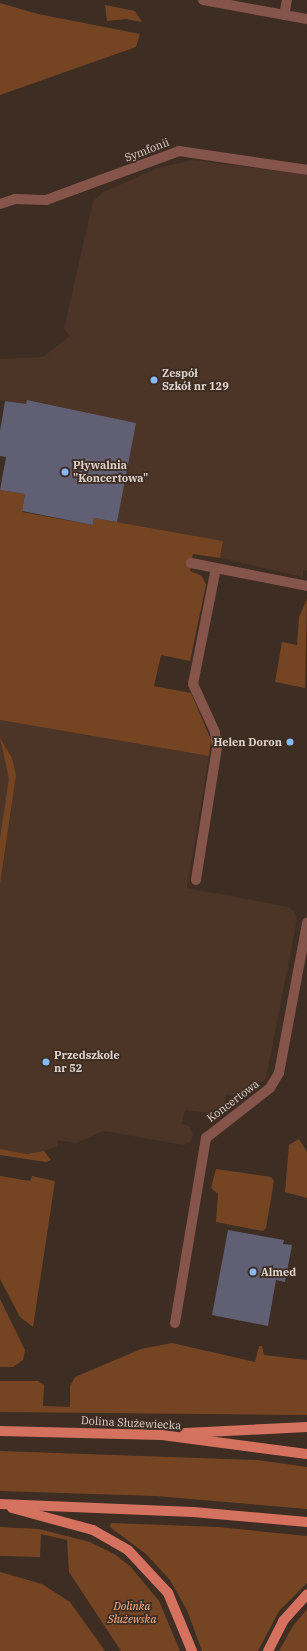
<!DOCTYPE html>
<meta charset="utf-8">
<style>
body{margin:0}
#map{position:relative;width:307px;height:1651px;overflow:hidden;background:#3e2d23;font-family:"IBM Plex Serif",serif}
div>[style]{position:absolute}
.built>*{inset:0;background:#4c3526}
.green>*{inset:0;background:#754523}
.building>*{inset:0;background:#605f73}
.minor>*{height:10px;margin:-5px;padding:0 5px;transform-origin:5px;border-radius:5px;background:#85544a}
.major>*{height:10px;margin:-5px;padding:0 5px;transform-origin:5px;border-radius:5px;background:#d5725f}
.dots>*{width:11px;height:11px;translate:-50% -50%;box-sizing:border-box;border:2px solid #3e2d23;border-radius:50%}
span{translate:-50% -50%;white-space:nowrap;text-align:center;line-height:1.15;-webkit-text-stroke:3.5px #3e2d23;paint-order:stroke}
.street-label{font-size:11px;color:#ded3cc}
.poi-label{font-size:11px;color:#ded3cc;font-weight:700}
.left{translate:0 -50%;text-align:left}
.right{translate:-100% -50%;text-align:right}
.park-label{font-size:11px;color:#f8b68a;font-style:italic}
</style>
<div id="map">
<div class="built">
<div style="clip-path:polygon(194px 160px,307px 175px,307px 571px,303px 570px,303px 577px,220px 558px,223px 541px,117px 522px,135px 423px,27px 400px,26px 404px,0 400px,0 359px,43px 357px,70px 336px,64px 329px,93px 201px,102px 193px,157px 168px)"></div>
<div style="clip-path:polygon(0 720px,209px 756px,187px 888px,289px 907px,294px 912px,297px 920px,266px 1078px,243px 1097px,226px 1094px,224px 1107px,218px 1114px,185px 1110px,182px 1124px,189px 1126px,193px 1134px,191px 1141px,184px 1145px,104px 1131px,76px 1143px,58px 1140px,57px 1146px,44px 1151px,27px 1154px,0 1149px)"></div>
</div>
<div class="green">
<div style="clip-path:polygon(0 3px,38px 14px,140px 34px,136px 47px,0 95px)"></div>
<div style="clip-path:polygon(105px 5px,135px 11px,142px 22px,126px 19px,107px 21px)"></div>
<div style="clip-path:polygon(0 490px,25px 494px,22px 512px,93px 525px,94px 518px,223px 541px,220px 558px,193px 554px,190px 571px,202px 576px,206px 585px,190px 661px,161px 655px,154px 686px,191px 693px,211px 740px,209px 756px,0 720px)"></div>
<div style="clip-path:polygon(307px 599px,305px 688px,275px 682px,282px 642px,297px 645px,299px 617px)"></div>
<div style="clip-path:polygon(0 738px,12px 758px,16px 775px,0 884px,0 839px,9px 778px)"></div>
<div style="clip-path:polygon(299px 1139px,307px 1152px,307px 1198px,285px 1192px,289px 1145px)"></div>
<div style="clip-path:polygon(0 1149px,27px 1154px,44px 1151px,51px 1160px,46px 1162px,0 1155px)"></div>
<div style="clip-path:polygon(216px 1169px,271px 1177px,274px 1181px,266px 1228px,263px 1231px,216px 1222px,218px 1194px,211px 1188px)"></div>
<div style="clip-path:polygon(0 1176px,30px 1181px,32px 1176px,55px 1181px,33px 1327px,20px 1317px,0 1279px)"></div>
<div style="clip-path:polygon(0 1299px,25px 1350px,23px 1360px,13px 1367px,0 1367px)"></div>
<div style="clip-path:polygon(172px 1343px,255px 1362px,259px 1346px,262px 1346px,264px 1355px,307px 1360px,307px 1415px,0 1412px,0 1381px,38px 1381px,44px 1385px,43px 1406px,70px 1407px,70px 1386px,75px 1377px,141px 1349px)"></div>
<div style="clip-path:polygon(0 1451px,257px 1460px,307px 1467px,307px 1509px,156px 1496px,0 1491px)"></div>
<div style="clip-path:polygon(111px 1523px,218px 1527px,307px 1536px,307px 1583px,279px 1611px,258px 1651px,202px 1651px,187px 1610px,170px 1580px,146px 1554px,110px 1527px)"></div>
<div style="clip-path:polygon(0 1527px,39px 1529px,90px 1542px,114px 1554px,130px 1566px,159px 1601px,180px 1651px,121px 1651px,69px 1572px,67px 1540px,41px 1534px,40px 1557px,0 1556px)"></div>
<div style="clip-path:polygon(0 1572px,42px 1584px,70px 1602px,105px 1651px,0 1651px)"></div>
<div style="clip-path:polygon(307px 1609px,307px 1651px,279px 1651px,293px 1626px)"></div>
</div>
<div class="building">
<div style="clip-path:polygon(27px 400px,136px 423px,117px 522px,94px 518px,93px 525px,22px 511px,25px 494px,0 490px,6px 457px,0 456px,0 431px,5px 401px,26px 404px)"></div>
<div style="clip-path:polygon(228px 1230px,284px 1240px,283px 1244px,292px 1245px,285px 1282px,276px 1280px,268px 1326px,212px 1315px)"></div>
</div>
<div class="minor">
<div style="left:203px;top:0;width:106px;rotate:10.4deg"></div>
<div style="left:284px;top:15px;width:15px;rotate:-79deg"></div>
<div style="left:0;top:204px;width:16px;rotate:-18deg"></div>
<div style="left:15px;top:199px;width:31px;rotate:2deg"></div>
<div style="left:46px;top:200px;width:142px;rotate:-20.2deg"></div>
<div style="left:179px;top:151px;width:129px;rotate:8.4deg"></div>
<div style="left:191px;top:563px;width:118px;rotate:11.2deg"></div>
<div style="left:196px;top:880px;width:135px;rotate:-81deg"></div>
<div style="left:217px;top:747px;width:15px;rotate:-98deg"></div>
<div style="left:215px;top:732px;width:53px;rotate:-114.6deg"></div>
<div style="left:193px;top:684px;width:118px;rotate:-78.8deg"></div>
<div style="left:175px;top:1323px;width:188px;rotate:-80.5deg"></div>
<div style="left:206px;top:1138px;width:81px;rotate:-38deg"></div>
<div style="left:270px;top:1088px;width:17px;rotate:-59deg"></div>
<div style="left:279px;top:1073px;width:153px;rotate:-79.4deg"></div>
</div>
<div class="major">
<div style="left:0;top:1431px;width:162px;rotate:1.4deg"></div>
<div style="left:162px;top:1435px;width:146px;rotate:7.5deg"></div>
<div style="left:185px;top:1433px;width:122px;rotate:-2.8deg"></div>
<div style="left:0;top:1504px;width:193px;rotate:2.4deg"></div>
<div style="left:193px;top:1512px;width:114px;rotate:5deg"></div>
<div style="left:12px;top:1508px;width:84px;rotate:15.2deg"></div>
<div style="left:93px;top:1530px;width:40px;rotate:29.7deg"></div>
<div style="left:128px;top:1550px;width:59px;rotate:47.1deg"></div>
<div style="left:168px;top:1593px;width:63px;rotate:67.5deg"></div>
<div style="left:268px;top:1651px;width:34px;rotate:-63deg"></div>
<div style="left:283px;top:1621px;width:36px;rotate:-48deg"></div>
</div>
<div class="dots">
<div style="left:154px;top:380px;background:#86bbfb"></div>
<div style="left:65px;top:472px;background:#86bbfb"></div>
<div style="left:290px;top:742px;background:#86bbfb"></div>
<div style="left:46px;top:1062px;background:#86bbfb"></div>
<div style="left:253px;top:1272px;background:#86bbfb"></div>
</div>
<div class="street-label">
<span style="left:147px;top:150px;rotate:-21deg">Symfonii</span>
<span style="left:233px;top:1101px;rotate:-37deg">Koncertowa</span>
<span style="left:131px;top:1423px;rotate:3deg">Dolina Służewiecka</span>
</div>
<div class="poi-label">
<span class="left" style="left:162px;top:380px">Zespół<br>Szkół nr 129</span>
<span class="left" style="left:73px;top:472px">Pływalnia<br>"Koncertowa"</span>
<span class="right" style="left:282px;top:742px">Helen Doron</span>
<span class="left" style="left:54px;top:1062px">Przedszkole<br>nr 52</span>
<span class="left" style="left:261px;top:1272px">Almed</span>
</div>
<div class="park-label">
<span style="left:132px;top:1613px">Dolinka<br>Służewska</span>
</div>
</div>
